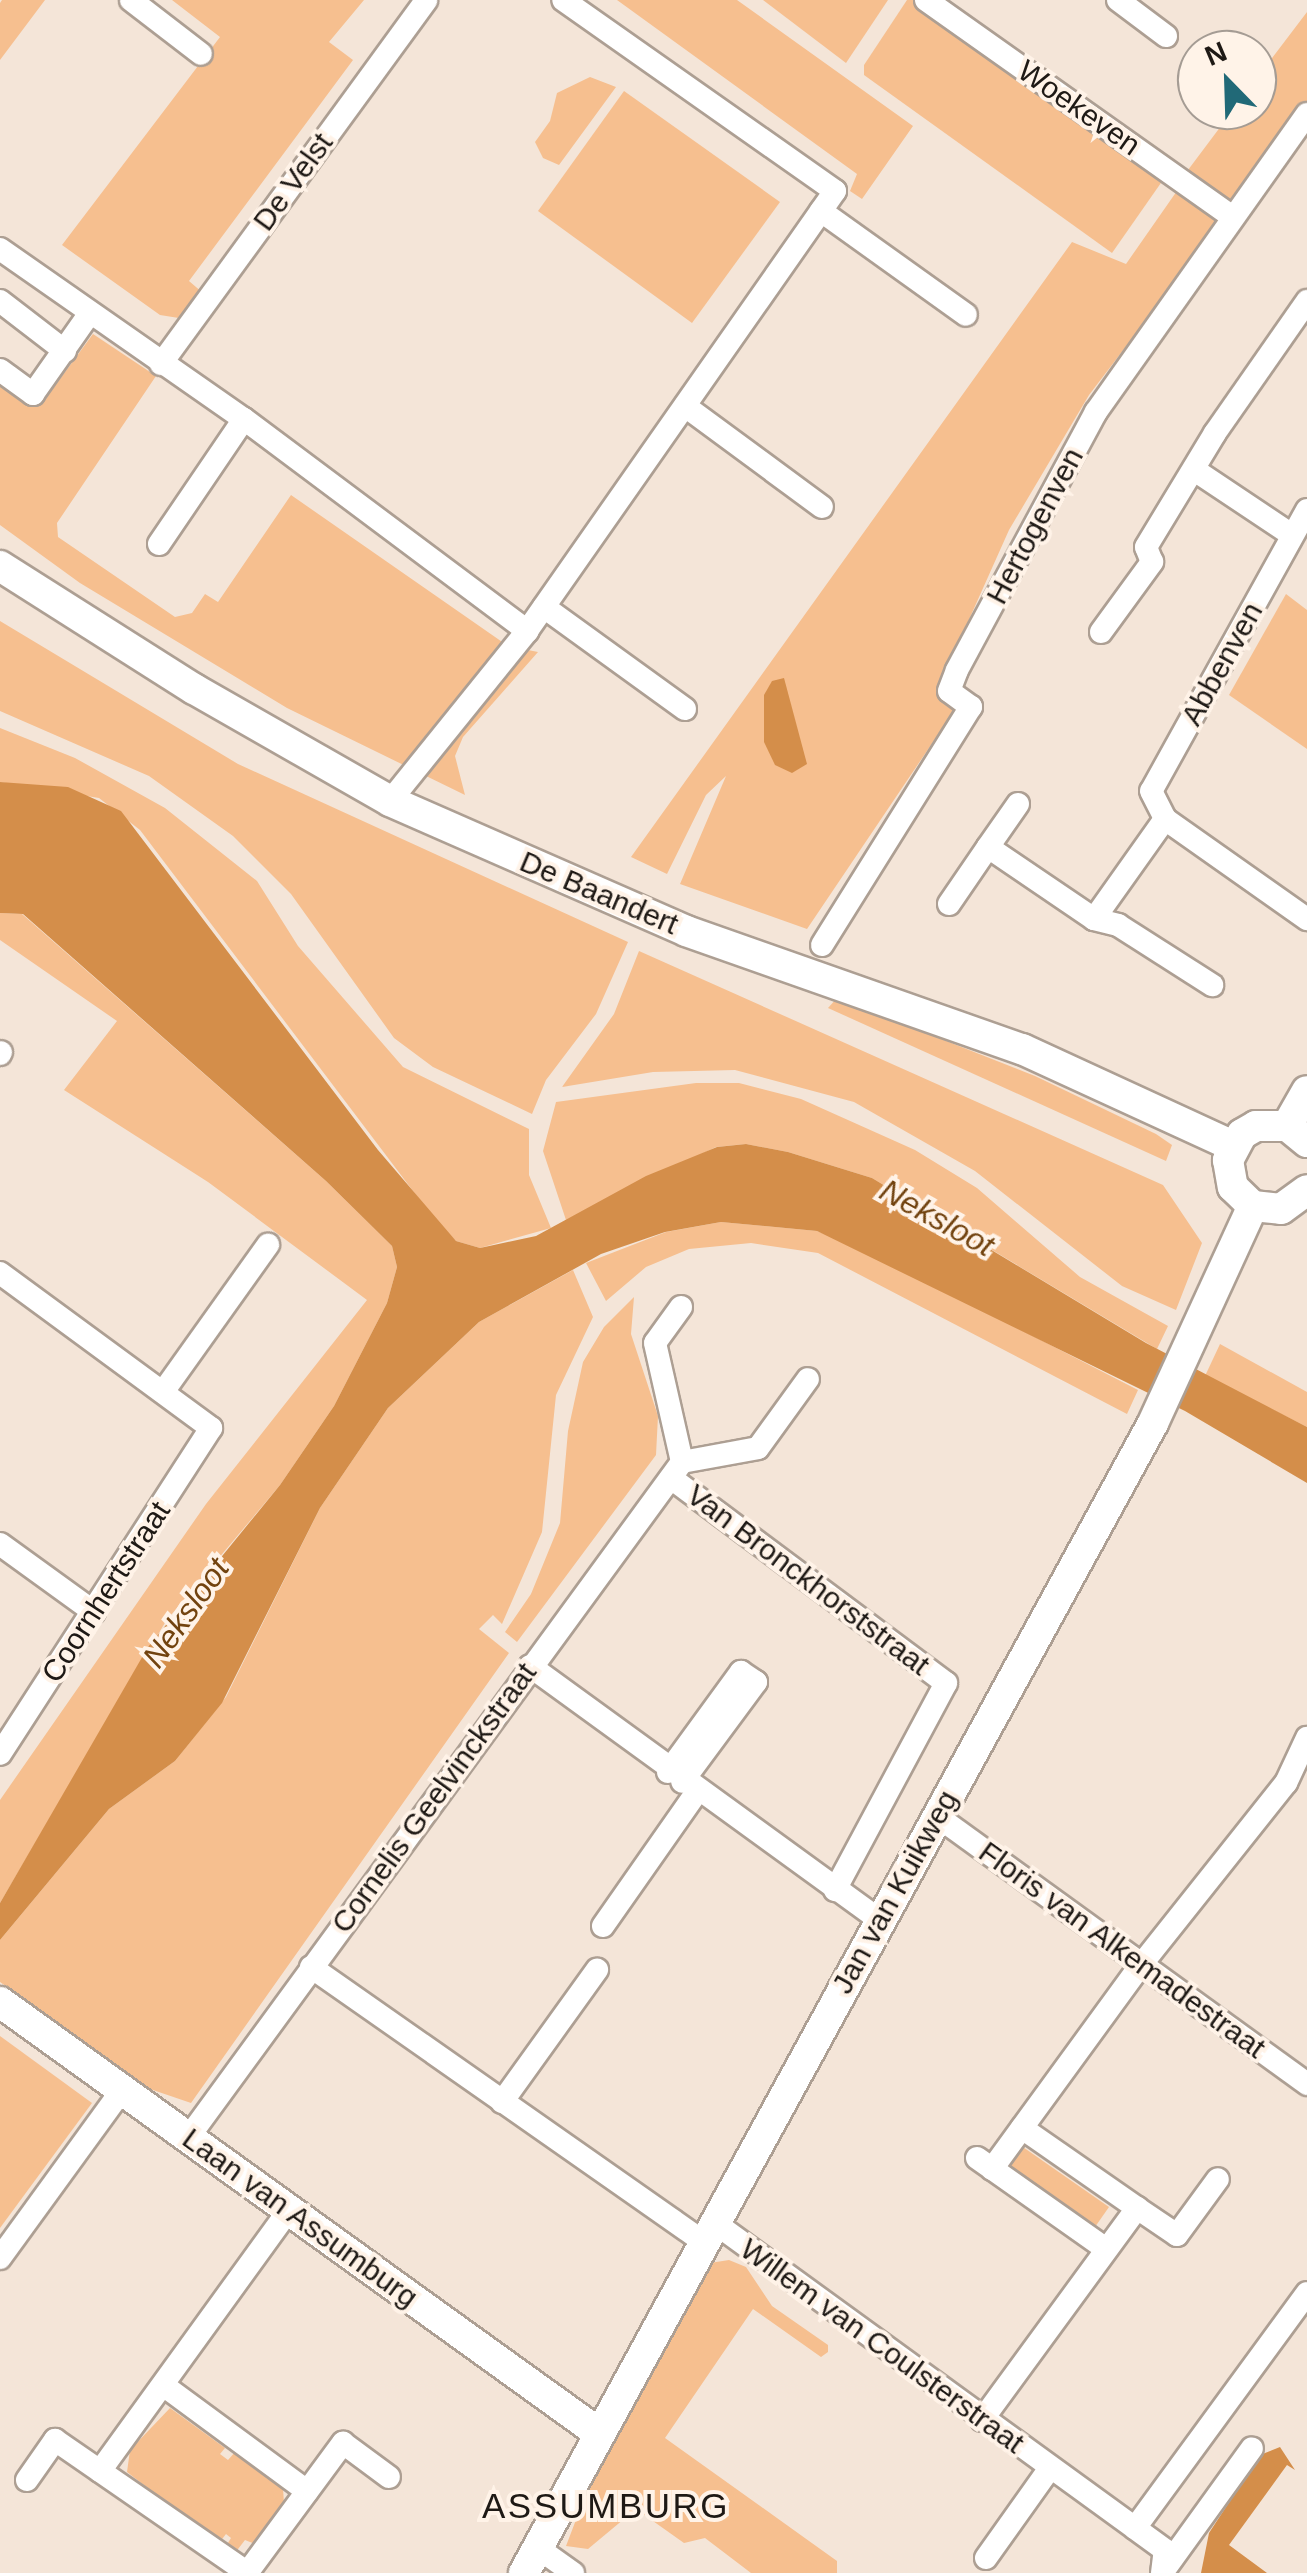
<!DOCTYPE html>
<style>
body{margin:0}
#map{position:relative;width:1307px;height:2573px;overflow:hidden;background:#f4e5d8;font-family:Arial,sans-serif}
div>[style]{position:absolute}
.green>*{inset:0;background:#f6bf8f}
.water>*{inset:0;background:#d48e4a}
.roads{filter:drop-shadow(2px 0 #ad9f93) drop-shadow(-2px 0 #ad9f93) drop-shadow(0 2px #ad9f93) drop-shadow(0 -2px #ad9f93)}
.street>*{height:22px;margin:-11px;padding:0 11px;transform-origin:11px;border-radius:11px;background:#fff}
.secondary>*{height:30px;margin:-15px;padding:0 15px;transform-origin:15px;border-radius:15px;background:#fff}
span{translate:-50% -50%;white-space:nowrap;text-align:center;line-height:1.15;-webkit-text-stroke:8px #fff3e8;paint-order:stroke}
.street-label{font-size:30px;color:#1e1915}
.water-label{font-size:32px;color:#72430f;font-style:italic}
.quarter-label{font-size:35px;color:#1e1915;letter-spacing:2.5px}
.north{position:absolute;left:1177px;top:30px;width:100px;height:100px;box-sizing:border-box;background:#fff3e8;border:2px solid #a59c94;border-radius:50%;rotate:337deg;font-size:28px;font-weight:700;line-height:40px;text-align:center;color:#1e1915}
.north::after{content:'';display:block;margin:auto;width:35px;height:45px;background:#216977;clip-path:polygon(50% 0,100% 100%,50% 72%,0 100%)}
</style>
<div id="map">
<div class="green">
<div style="clip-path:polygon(2px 0,45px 0,0 60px,0 3px)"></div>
<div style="clip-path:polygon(172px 0,364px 0,329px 42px,353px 60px,189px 281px,203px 293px,185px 319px,160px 315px,62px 245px,220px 37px)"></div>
<div style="clip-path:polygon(617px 0,737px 0,913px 126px,862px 199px,850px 191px,857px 174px)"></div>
<div style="clip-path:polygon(763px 0,888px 0,846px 63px)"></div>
<div style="clip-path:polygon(907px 0,915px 0,1163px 180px,1112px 253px,864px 75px,864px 65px)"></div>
<div style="clip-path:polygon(1307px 12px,1307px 105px,1232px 209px,1185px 174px,1233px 110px,1257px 110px,1257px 78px)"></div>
<div style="clip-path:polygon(590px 77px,616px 87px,559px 165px,543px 158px,535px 142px,550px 121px,557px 93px)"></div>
<div style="clip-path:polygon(624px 91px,780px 202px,692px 323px,538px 211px)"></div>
<div style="clip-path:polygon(1179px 188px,1223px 219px,1089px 395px,1009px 530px,946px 671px,966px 693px,807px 929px,680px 884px,726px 776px,706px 795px,667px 874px,631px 857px,1072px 242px,1126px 264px)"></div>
<div style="clip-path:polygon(93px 334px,156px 376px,57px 523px,58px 537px,175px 617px,192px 613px,205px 594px,218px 602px,291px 495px,508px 646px,538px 652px,463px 737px,455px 756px,465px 795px,287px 708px,80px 583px,0 525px,0 386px,22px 402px,43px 402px)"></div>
<div style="clip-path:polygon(1286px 594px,1307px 610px,1307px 749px,1229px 695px)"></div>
<div style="clip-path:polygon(0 621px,238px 764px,628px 942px,596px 1014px,546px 1080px,532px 1114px,433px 1067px,394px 1038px,291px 894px,233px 836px,149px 776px,0 711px)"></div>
<div style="clip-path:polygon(0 728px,75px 758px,165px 808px,257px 881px,298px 946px,403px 1067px,529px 1129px,529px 1175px,551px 1228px,480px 1248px,456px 1241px,438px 1224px,140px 830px,99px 798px,0 782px)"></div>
<div style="clip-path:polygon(0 913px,22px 914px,326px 1181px,392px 1246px,397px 1267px,387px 1303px,334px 1406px,280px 1485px,166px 1621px,0 1903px,0 1800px,206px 1504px,367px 1300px,208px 1182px,64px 1090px,117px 1021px,0 940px)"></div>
<div style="clip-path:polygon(639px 951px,1163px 1185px,1202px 1243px,1176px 1310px,1122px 1286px,975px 1171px,854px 1102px,735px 1070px,653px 1072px,562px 1087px,614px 1014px)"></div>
<div style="clip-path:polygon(837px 998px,1035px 1076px,1156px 1134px,1172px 1145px,1166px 1161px,828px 1008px)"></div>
<div style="clip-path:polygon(696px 1083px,739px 1083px,801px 1099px,915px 1150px,977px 1188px,1080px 1277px,1168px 1326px,1157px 1349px,872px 1178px,788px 1152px,746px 1144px,716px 1147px,566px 1220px,543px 1151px,556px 1102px)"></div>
<div style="clip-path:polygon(721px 1222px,817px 1231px,870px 1252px,1138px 1390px,1127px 1414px,818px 1253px,751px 1243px,689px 1249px,646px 1267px,606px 1301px,586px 1263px,666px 1232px)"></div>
<div style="clip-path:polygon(573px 1270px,593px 1317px,556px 1395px,542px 1532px,502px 1624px,493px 1615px,479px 1629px,509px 1653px,191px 2103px,150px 2089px,0 1982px,0 1940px,109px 1809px,175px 1761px,226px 1697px,320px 1508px,388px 1408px,479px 1322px)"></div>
<div style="clip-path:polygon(634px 1297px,631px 1334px,658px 1416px,656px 1455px,517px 1642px,505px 1632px,531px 1594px,560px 1523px,568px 1431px,583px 1362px,604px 1327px)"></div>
<div style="clip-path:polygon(1220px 1344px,1307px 1392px,1307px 1427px,1205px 1376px)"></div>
<div style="clip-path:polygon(0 2036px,92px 2103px,0 2228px)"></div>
<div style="clip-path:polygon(1020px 2145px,1109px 2207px,1095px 2227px,1004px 2167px)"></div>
<div style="clip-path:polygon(729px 2260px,746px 2267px,772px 2306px,828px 2345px,828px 2352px,821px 2357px,753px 2309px,665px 2438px,837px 2561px,837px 2573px,751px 2573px,705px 2538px,684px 2543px,636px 2509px,588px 2549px,566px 2546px,587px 2491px,710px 2263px)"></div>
<div style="clip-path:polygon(170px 2408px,225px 2448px,220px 2454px,228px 2460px,236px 2451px,283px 2488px,284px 2504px,255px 2544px,245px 2540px,235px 2553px,226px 2546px,231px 2538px,226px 2534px,219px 2543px,127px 2472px,130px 2450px)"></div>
</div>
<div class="water">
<div style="clip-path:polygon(784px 678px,807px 764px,792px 773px,775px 765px,764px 742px,764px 695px,772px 681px)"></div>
<div style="clip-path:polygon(0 782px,68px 787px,121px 811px,378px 1150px,456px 1241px,480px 1248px,536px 1236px,646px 1176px,717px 1147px,746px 1144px,788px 1152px,872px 1178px,1146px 1343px,1307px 1427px,1307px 1483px,1185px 1411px,817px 1231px,721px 1222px,665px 1232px,601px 1254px,479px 1322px,388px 1408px,320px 1508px,222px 1703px,175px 1761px,109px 1809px,0 1940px,0 1903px,148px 1647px,280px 1485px,334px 1406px,387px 1303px,397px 1267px,392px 1246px,326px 1181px,23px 914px,0 913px)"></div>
<div style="clip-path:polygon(1280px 2447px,1295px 2470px,1287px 2465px,1229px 2545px,1267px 2573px,1201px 2573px,1209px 2533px,1260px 2455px)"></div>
</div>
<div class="roads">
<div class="street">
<div style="left:131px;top:0;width:88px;rotate:37.6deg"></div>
<div style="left:926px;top:0;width:376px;rotate:35.3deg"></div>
<div style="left:1118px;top:0;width:60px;rotate:36.9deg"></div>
<div style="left:821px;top:211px;width:178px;rotate:35.6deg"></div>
<div style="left:0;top:249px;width:297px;rotate:34.9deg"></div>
<div style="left:244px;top:419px;width:354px;rotate:36.8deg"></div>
<div style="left:527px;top:631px;width:537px;rotate:-55.01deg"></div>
<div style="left:835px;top:191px;width:332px;rotate:-144.9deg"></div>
<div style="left:0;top:301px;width:82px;rotate:37.6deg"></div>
<div style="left:161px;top:364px;width:450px;rotate:-53.9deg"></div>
<div style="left:0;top:370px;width:41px;rotate:36deg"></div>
<div style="left:33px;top:394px;width:99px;rotate:-54.9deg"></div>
<div style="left:685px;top:406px;width:170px;rotate:36.4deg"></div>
<div style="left:1196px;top:471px;width:115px;rotate:33.7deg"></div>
<div style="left:1307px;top:510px;width:321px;rotate:119deg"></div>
<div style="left:1151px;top:791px;width:31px;rotate:63deg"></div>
<div style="left:1165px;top:819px;width:174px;rotate:35.2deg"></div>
<div style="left:159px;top:544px;width:151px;rotate:-55.8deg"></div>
<div style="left:544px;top:607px;width:174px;rotate:35.9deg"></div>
<div style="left:1101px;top:632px;width:87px;rotate:-53.9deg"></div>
<div style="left:1152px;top:562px;width:16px;rotate:-112deg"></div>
<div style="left:1146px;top:547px;width:133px;rotate:-58.8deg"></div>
<div style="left:1215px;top:433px;width:161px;rotate:-55.1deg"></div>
<div style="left:390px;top:801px;width:218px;rotate:-51.1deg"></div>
<div style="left:1018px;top:804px;width:52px;rotate:124.9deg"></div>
<div style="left:988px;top:847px;width:128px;rotate:34.2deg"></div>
<div style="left:1094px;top:919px;width:25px;rotate:14deg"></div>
<div style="left:1118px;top:925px;width:112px;rotate:32.6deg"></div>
<div style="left:949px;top:904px;width:69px;rotate:-55.6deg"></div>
<div style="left:1094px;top:919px;width:123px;rotate:-54.6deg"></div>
<div style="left:822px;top:945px;width:281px;rotate:-58deg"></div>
<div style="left:971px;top:707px;width:27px;rotate:-144deg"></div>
<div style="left:949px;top:691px;width:22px;rotate:-69deg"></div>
<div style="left:957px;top:670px;width:293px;rotate:-61.7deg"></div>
<div style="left:1096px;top:412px;width:365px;rotate:-54.7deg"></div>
<div style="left:0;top:1054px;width:2px;rotate:-63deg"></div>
<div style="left:0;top:1273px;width:262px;rotate:36.3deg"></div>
<div style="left:211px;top:1428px;width:388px;rotate:122.9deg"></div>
<div style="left:681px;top:1307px;width:44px;rotate:125.8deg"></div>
<div style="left:655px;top:1343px;width:122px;rotate:77.2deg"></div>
<div style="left:682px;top:1462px;width:77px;rotate:-10.4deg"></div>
<div style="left:758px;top:1448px;width:85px;rotate:-54.1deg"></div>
<div style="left:163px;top:1392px;width:181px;rotate:-54.5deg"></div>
<div style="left:671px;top:1478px;width:343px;rotate:36.7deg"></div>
<div style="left:946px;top:1683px;width:235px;rotate:118.2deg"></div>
<div style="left:0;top:1544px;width:116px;rotate:35.9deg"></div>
<div style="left:530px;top:1666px;width:432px;rotate:36deg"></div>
<div style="left:668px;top:1772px;width:124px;rotate:-53.9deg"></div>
<div style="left:741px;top:1672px;width:18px;rotate:34deg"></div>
<div style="left:756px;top:1682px;width:124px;rotate:126.5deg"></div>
<div style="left:937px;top:1816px;width:457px;rotate:35.9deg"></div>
<div style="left:603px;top:1926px;width:164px;rotate:-55deg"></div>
<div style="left:311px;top:1967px;width:481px;rotate:35deg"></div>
<div style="left:502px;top:2102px;width:163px;rotate:-54.3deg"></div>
<div style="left:188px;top:2138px;width:837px;rotate:-53.84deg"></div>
<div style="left:977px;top:2158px;width:158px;rotate:35.2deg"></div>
<div style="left:992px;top:2169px;width:253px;rotate:-53.9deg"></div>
<div style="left:1141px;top:1965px;width:233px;rotate:-51.5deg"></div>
<div style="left:1286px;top:1783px;width:50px;rotate:-65deg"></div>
<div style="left:1137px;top:2208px;width:48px;rotate:34deg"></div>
<div style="left:1177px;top:2235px;width:69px;rotate:-53.8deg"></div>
<div style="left:715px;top:2223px;width:519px;rotate:35.99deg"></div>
<div style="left:0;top:2258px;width:208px;rotate:-54deg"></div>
<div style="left:163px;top:2385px;width:179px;rotate:36.4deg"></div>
<div style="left:982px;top:2420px;width:263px;rotate:-53.8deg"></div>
<div style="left:1137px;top:2208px;width:140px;rotate:-145.2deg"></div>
<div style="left:100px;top:2471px;width:322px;rotate:-54.1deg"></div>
<div style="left:27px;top:2480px;width:49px;rotate:-55deg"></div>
<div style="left:55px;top:2440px;width:234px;rotate:34.6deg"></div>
<div style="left:538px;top:2548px;width:43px;rotate:35.5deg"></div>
<div style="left:986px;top:2558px;width:110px;rotate:-54.6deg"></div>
<div style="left:1167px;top:2566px;width:145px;rotate:-54.2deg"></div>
<div style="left:247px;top:2573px;width:162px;rotate:-53.6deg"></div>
<div style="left:343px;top:2443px;width:57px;rotate:36.5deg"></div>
<div style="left:1162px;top:2573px;width:23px;rotate:-83deg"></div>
<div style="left:1165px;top:2550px;width:37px;rotate:-144deg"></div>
<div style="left:1135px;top:2528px;width:291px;rotate:-53.8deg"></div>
</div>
<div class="secondary">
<div style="left:0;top:566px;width:230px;rotate:32.4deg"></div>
<div style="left:194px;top:689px;width:226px;rotate:29.7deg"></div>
<div style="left:390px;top:801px;width:323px;rotate:23.7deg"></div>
<div style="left:686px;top:931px;width:356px;rotate:19.4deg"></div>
<div style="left:1022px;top:1049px;width:232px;rotate:24.7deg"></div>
<div style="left:1287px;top:1126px;width:40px;rotate:-60.3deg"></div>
<div style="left:1307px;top:1142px;width:26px;rotate:-141deg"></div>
<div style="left:1287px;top:1126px;width:31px;rotate:180deg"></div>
<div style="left:1256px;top:1126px;width:16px;rotate:150deg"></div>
<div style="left:1242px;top:1134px;width:30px;rotate:118deg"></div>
<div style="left:1228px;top:1160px;width:27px;rotate:80deg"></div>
<div style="left:1233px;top:1187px;width:28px;rotate:44deg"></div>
<div style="left:1253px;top:1206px;width:28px;rotate:6deg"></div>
<div style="left:1281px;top:1209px;width:32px;rotate:-36deg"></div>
<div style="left:0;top:2002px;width:739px;rotate:35.75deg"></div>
<div style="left:524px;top:2573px;width:1311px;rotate:-61.32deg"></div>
<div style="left:1153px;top:1423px;width:239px;rotate:-65.3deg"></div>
</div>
</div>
<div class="street-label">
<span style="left:1079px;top:108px;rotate:35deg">Woekeven</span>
<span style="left:293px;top:182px;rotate:-54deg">De Velst</span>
<span style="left:1035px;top:526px;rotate:-62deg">Hertogenven</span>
<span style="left:1222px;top:664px;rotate:-61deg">Abbenven</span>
<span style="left:599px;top:893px;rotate:23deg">De Baandert</span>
<span style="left:808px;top:1580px;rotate:37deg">Van Bronckhorststraat</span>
<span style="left:106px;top:1592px;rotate:-57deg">Coornhertstraat</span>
<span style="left:434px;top:1798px;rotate:-54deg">Cornelis Geelvinckstraat</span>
<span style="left:895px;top:1892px;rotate:-61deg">Jan van Kuikweg</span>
<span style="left:1122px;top:1950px;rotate:36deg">Floris van Alkemadestraat</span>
<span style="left:300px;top:2218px;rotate:36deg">Laan van Assumburg</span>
<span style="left:882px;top:2346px;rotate:36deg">Willem van Coulsterstraat</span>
</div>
<div class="water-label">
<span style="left:937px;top:1218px;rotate:29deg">Neksloot</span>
<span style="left:186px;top:1613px;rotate:-55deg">Neksloot</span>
</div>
<div class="quarter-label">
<span style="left:606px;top:2506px">ASSUMBURG</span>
</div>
<div class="north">N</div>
</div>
